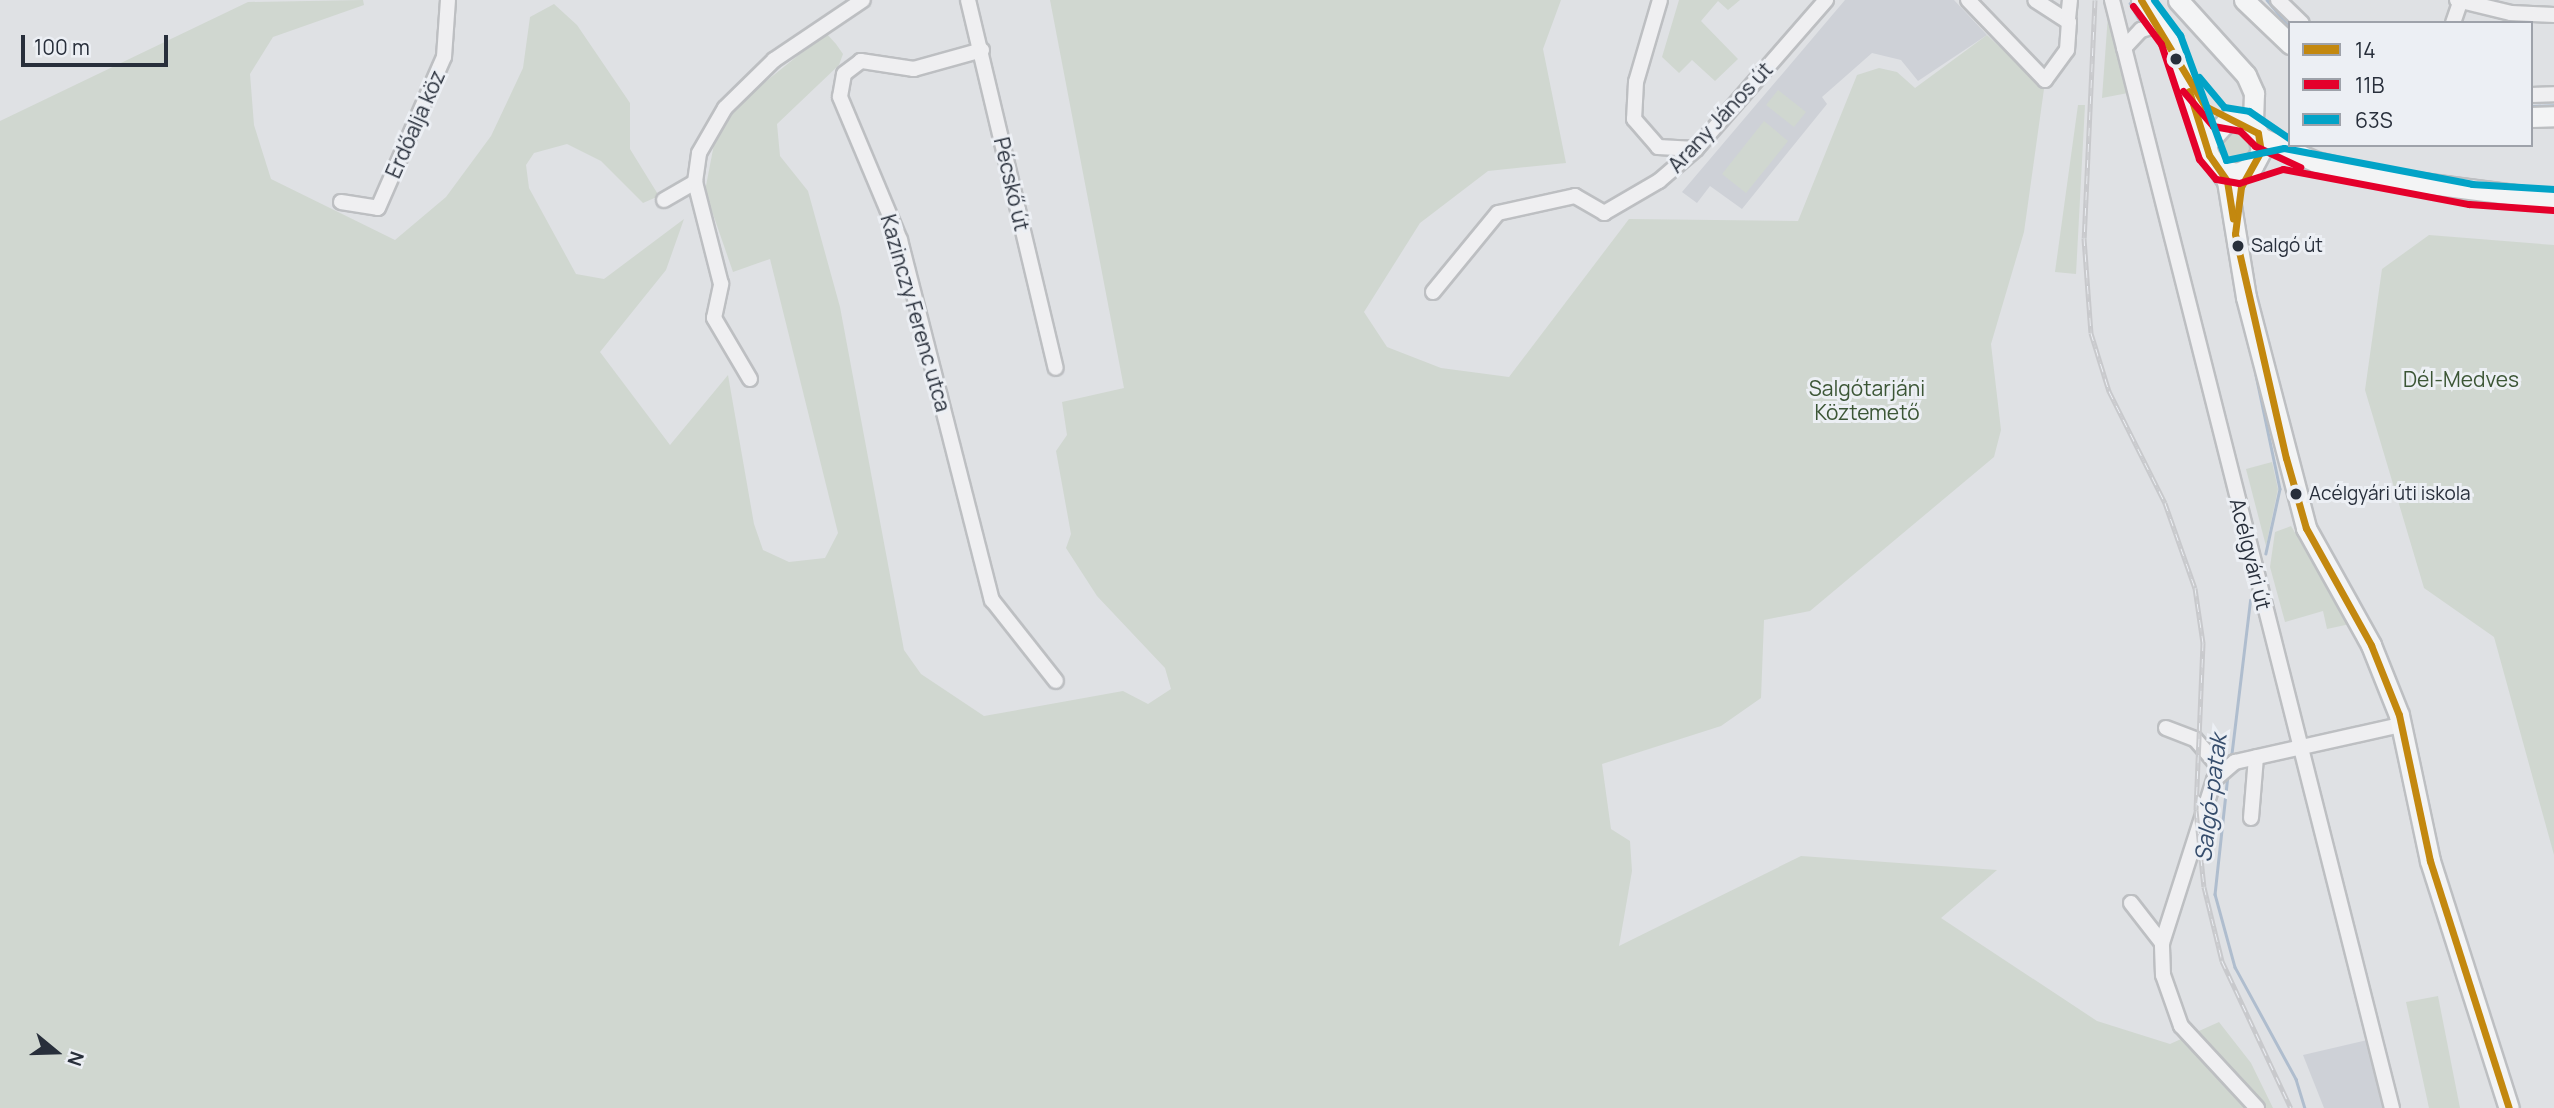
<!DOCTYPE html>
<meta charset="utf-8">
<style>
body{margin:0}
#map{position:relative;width:2554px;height:1108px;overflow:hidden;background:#dfe1e4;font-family:Manrope,sans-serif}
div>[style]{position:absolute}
.built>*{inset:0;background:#ced1d7}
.green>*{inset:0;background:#d0d7d0}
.stream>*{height:2.5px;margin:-1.25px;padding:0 1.25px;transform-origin:1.25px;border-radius:1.25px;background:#afbdce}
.roads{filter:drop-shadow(2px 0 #bdbfc2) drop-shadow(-2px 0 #bdbfc2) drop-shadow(0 2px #bdbfc2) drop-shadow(0 -2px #bdbfc2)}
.minor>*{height:14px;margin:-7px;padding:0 7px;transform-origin:7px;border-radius:7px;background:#efeff1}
.major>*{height:19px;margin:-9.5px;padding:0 9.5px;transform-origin:9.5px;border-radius:9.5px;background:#f3f4f5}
.rail>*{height:5px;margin-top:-2.5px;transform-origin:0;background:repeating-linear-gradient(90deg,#eceff4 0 8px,#c8c9cc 0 16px);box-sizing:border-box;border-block:2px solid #c8c9cc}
.bus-1>*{height:7px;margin:-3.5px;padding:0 3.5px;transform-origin:3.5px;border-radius:3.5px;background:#c3880f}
.bus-2>*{height:7px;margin:-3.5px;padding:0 3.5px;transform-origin:3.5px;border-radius:3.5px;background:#e4002b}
.bus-3>*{height:7px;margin:-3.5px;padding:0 3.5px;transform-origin:3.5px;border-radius:3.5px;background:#02a3c7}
.dots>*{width:19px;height:19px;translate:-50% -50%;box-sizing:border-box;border:4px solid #eceff4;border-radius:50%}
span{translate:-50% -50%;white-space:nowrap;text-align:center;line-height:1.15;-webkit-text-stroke:6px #eceff4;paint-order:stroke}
.bus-label{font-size:19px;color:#282f3b}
.left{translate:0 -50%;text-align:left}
.street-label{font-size:21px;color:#282f3b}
.park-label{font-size:21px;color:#3c5636}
.water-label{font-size:23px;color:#364d6c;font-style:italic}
.legend{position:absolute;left:2288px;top:21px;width:245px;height:126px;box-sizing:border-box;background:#eceff4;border:2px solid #9ea2aa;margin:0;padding:9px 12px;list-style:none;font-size:21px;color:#282f3b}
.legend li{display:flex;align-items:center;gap:14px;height:35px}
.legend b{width:35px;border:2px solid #9ea2aa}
.north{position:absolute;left:21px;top:1017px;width:70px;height:70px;-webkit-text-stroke:5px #eceff4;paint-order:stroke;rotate:109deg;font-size:19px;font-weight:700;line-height:28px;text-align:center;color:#282f3b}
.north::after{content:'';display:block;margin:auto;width:24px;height:32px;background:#282f3b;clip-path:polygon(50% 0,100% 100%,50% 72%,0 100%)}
.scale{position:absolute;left:21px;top:35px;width:147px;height:32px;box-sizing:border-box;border:4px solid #282f3b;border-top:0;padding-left:9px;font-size:21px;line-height:24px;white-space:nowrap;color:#282f3b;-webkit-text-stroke:5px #eceff4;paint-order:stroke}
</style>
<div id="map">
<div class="built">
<div style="clip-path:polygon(1845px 0,1954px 0,1987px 35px,1918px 81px,1901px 60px,1872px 53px,1822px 97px,1827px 104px,1742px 209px,1710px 186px,1697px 203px,1682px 192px)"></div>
<div style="clip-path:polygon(2376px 1038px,2392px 1108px,2324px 1108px,2303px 1055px)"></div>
</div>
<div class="green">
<div style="clip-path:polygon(363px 0,364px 5px,273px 37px,250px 74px,254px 125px,271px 179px,395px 240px,446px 197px,491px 136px,523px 68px,530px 17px,554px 4px,577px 25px,630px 103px,630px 149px,659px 196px,643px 203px,601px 161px,567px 144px,534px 153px,526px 165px,529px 188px,576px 274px,604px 279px,684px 219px,666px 270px,600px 352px,670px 445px,728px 375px,754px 524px,763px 550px,789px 562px,825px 558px,838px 533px,770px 259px,733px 272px,705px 191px,715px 139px,734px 107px,826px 33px,836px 44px,843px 54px,839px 65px,777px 124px,780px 156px,808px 191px,840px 307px,904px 650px,921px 674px,984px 716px,1123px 691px,1148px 704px,1171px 689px,1165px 668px,1097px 596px,1066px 548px,1071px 534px,1056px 451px,1067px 435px,1062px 402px,1124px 388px,1050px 0,1561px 0,1543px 49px,1566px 163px,1488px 171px,1420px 223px,1364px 312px,1387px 347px,1441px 368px,1509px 377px,1629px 219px,1798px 221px,1857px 75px,1879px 68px,1897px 72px,1915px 88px,1987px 35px,2044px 89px,2024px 232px,1991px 344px,2001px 430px,1994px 457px,1810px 611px,1764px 620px,1761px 698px,1721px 726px,1602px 764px,1611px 829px,1630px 841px,1632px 871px,1619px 946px,1801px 856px,1997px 870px,1941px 918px,2097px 1021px,2170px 1044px,2219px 1022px,2251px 1063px,2273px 1108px,0 1108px,0 121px,248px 2px)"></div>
<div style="clip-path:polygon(1679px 0,1740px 0,1728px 10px,1718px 1px,1701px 21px,1738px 59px,1715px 81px,1692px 60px,1679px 73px,1662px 57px)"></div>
<div style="clip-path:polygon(2108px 15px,2128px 93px,2102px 98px)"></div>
<div style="clip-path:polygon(1778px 90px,1806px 112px,1794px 127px,1766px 105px)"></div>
<div style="clip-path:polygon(2078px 105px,2085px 105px,2076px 274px,2055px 272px)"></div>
<div style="clip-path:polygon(2237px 119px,2261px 151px,2228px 172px,2209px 137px)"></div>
<div style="clip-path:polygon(1764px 121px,1788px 141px,1746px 193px,1722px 174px)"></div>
<div style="clip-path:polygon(2429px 235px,2554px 245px,2554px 855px,2494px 637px,2424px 588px,2365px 390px,2382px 269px)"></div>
<div style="clip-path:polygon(2272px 462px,2278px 489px,2266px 546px,2246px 469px)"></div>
<div style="clip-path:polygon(2291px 526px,2350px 624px,2327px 629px,2323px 611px,2285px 622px,2270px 567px,2275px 532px)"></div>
<div style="clip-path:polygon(2438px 996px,2460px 1108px,2429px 1108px,2406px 1002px)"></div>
</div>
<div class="stream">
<div style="left:2267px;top:0;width:35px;rotate:50deg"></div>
<div style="left:2130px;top:3px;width:18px;rotate:61deg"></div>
<div style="left:2531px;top:106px;width:23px;rotate:-2deg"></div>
<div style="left:2256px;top:375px;width:116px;rotate:78.1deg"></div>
<div style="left:2280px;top:489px;width:66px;rotate:102.3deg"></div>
<div style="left:2231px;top:758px;width:159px;rotate:-83.1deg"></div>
<div style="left:2228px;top:775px;width:120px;rotate:96.2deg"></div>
<div style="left:2215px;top:894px;width:76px;rotate:74.7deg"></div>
<div style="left:2235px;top:967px;width:128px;rotate:61.4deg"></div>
<div style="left:2296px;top:1079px;width:30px;rotate:73deg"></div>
</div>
<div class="roads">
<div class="minor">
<div style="left:968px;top:0;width:378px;rotate:76.6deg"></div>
<div style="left:1660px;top:0;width:85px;rotate:106.3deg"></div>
<div style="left:1636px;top:82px;width:37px;rotate:93deg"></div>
<div style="left:1634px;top:119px;width:37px;rotate:49deg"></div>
<div style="left:1658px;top:147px;width:38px;rotate:3deg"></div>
<div style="left:1968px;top:0;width:111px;rotate:46.1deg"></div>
<div style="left:2045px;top:80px;width:37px;rotate:-54deg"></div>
<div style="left:2067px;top:50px;width:28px;rotate:-86deg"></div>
<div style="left:2069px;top:22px;width:40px;rotate:-147.1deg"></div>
<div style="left:2112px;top:0;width:1143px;rotate:75.82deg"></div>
<div style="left:2278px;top:0;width:33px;rotate:44deg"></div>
<div style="left:2457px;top:0;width:56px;rotate:13.5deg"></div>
<div style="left:2511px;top:13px;width:43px;rotate:2.7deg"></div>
<div style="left:2068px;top:19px;width:19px;rotate:-84deg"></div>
<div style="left:2453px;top:23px;width:24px;rotate:-71deg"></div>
<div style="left:2124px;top:48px;width:25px;rotate:-47deg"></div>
<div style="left:2141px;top:30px;width:22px;rotate:-16deg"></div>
<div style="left:982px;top:50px;width:71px;rotate:164.4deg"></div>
<div style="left:914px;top:69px;width:54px;rotate:-171.4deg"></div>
<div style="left:861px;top:61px;width:21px;rotate:143deg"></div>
<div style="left:844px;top:74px;width:23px;rotate:100deg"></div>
<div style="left:840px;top:97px;width:155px;rotate:67.2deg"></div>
<div style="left:900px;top:240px;width:372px;rotate:75.7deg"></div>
<div style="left:992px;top:600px;width:103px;rotate:51.7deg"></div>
<div style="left:2531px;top:95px;width:23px;rotate:-2deg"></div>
<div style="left:664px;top:200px;width:36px;rotate:-30deg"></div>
<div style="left:341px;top:202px;width:37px;rotate:9deg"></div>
<div style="left:378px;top:208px;width:165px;rotate:-66.4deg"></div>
<div style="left:444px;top:57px;width:57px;rotate:-86deg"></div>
<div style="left:1433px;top:292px;width:102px;rotate:-50.6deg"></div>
<div style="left:1498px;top:213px;width:79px;rotate:-12.4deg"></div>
<div style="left:1575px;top:196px;width:34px;rotate:30deg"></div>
<div style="left:1604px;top:213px;width:64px;rotate:-30.2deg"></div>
<div style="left:1659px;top:181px;width:49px;rotate:-40.9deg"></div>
<div style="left:1696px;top:149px;width:198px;rotate:-48.9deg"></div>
<div style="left:750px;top:379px;width:71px;rotate:-120.5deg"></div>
<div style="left:714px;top:318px;width:35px;rotate:-78deg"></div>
<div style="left:721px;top:284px;width:105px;rotate:-104.3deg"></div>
<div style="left:695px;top:182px;width:29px;rotate:-82deg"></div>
<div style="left:699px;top:153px;width:52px;rotate:-60deg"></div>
<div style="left:725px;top:108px;width:69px;rotate:-44.4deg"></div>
<div style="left:774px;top:60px;width:107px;rotate:-34deg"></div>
<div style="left:2166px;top:728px;width:31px;rotate:21deg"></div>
<div style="left:2195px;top:739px;width:40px;rotate:49deg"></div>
<div style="left:2251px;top:818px;width:61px;rotate:-85.3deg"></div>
<div style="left:2131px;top:903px;width:51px;rotate:52.2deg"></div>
<div style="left:2257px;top:1108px;width:112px;rotate:-132.8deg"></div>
<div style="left:2181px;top:1026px;width:54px;rotate:-109.4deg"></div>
<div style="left:2163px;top:975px;width:32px;rotate:-92deg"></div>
<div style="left:2162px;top:943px;width:171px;rotate:-72.3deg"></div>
<div style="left:2214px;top:780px;width:28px;rotate:-41deg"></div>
<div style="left:2235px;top:762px;width:170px;rotate:-12.6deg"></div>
</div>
<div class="major">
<div style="left:2141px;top:0;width:49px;rotate:53.4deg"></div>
<div style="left:2170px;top:39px;width:122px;rotate:71.4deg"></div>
<div style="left:2209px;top:155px;width:32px;rotate:55deg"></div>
<div style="left:2227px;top:181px;width:118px;rotate:80.7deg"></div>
<div style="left:2246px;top:297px;width:239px;rotate:75.4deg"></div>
<div style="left:2306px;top:528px;width:134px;rotate:60.9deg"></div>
<div style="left:2371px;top:645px;width:75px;rotate:68.2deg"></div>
<div style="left:2399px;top:715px;width:149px;rotate:78deg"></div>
<div style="left:2430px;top:861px;width:259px;rotate:72.3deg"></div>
<div style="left:2178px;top:0;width:101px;rotate:47.8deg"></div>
<div style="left:2246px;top:75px;width:20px;rotate:66deg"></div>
<div style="left:2254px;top:93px;width:33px;rotate:92deg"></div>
<div style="left:2244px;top:0;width:64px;rotate:43.7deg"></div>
<div style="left:2531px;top:117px;width:23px;rotate:-2deg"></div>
<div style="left:2260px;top:137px;width:61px;rotate:24.1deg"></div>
<div style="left:2316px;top:162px;width:69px;rotate:13.4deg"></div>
<div style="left:2383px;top:178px;width:172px;rotate:7.3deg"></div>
<div style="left:2208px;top:142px;width:30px;rotate:-48deg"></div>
<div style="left:2228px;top:120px;width:17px;rotate:3deg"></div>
<div style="left:2245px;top:121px;width:18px;rotate:43deg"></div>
<div style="left:2258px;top:133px;width:18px;rotate:81deg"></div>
<div style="left:2261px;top:151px;width:17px;rotate:118deg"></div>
<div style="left:2253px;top:166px;width:17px;rotate:156deg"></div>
<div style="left:2237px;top:173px;width:17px;rotate:-167deg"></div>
</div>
</div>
<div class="rail">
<div style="left:2095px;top:0;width:238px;rotate:92.6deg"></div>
<div style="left:2084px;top:238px;width:95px;rotate:85.8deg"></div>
<div style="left:2091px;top:333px;width:61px;rotate:72.8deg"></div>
<div style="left:2109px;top:391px;width:125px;rotate:63.4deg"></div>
<div style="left:2165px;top:503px;width:90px;rotate:70.6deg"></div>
<div style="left:2195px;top:588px;width:56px;rotate:81.7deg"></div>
<div style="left:2203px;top:643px;width:167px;rotate:92.4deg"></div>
<div style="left:2196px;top:810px;width:77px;rotate:84.1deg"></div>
<div style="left:2204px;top:887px;width:76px;rotate:76.3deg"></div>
<div style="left:2222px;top:961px;width:162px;rotate:64.9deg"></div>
</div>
<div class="bus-1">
<div style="left:2141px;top:0;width:124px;rotate:58.9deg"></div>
<div style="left:2205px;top:106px;width:59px;rotate:27deg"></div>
<div style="left:2258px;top:133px;width:18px;rotate:81deg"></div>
<div style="left:2261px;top:151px;width:41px;rotate:119.1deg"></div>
<div style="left:2241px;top:187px;width:47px;rotate:97.3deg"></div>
<div style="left:2235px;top:234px;width:230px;rotate:77.2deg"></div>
<div style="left:2286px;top:458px;width:73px;rotate:74.1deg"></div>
<div style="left:2306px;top:528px;width:134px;rotate:60.9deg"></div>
<div style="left:2371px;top:645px;width:75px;rotate:68.2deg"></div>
<div style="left:2399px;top:715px;width:149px;rotate:78deg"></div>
<div style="left:2430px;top:861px;width:259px;rotate:72.3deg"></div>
<div style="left:2189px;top:91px;width:67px;rotate:72.6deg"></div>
<div style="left:2209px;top:155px;width:32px;rotate:55deg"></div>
<div style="left:2227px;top:181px;width:38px;rotate:81deg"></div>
</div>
<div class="bus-2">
<div style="left:2133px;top:6px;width:47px;rotate:53.6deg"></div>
<div style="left:2161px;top:44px;width:121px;rotate:71.7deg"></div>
<div style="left:2199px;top:159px;width:26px;rotate:50deg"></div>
<div style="left:2216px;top:179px;width:23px;rotate:10deg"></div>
<div style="left:2239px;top:183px;width:46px;rotate:-17.7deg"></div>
<div style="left:2283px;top:169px;width:189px;rotate:10.7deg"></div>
<div style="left:2469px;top:204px;width:84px;rotate:4.1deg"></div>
<div style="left:2183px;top:91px;width:46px;rotate:49.4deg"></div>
<div style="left:2213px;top:126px;width:27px;rotate:10deg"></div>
<div style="left:2240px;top:131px;width:21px;rotate:45deg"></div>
<div style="left:2255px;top:146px;width:50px;rotate:25deg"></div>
</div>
<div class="bus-3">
<div style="left:2154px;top:0;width:44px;rotate:53.4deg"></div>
<div style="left:2180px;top:35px;width:133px;rotate:69.8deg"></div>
<div style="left:2226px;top:160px;width:59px;rotate:-11.7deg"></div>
<div style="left:2284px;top:148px;width:191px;rotate:10.8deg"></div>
<div style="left:2472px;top:184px;width:82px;rotate:3.5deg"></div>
<div style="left:2199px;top:77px;width:39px;rotate:50deg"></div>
<div style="left:2224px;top:107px;width:25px;rotate:9deg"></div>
<div style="left:2249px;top:111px;width:50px;rotate:34.3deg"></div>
</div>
<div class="dots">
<div style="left:2176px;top:59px;background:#282f3b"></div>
<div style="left:2238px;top:246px;background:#282f3b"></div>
<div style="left:2296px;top:494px;background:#282f3b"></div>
</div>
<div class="bus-label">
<span class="left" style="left:2251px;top:246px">Salgó út</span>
<span class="left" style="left:2309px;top:494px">Acélgyári úti iskola</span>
</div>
<div class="street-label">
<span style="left:1720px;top:117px;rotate:-47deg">Arany János út</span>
<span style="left:415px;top:124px;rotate:-66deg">Erdőalja köz</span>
<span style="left:1012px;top:184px;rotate:77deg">Pécskő út</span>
<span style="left:916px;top:313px;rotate:74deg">Kazinczy Ferenc utca</span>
<span style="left:2251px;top:554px;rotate:76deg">Acélgyári út</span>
</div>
<div class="park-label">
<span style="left:2461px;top:379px">Dél-Medves</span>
<span style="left:1867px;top:400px">Salgótarjáni<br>Köztemető</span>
</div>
<div class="water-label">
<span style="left:2210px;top:798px;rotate:-83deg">Salgó-patak</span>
</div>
<ul class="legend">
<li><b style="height:9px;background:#c3880f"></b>14</li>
<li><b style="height:9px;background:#e4002b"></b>11B</li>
<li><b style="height:9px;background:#02a3c7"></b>63S</li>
</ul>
<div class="north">N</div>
<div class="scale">100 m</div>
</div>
